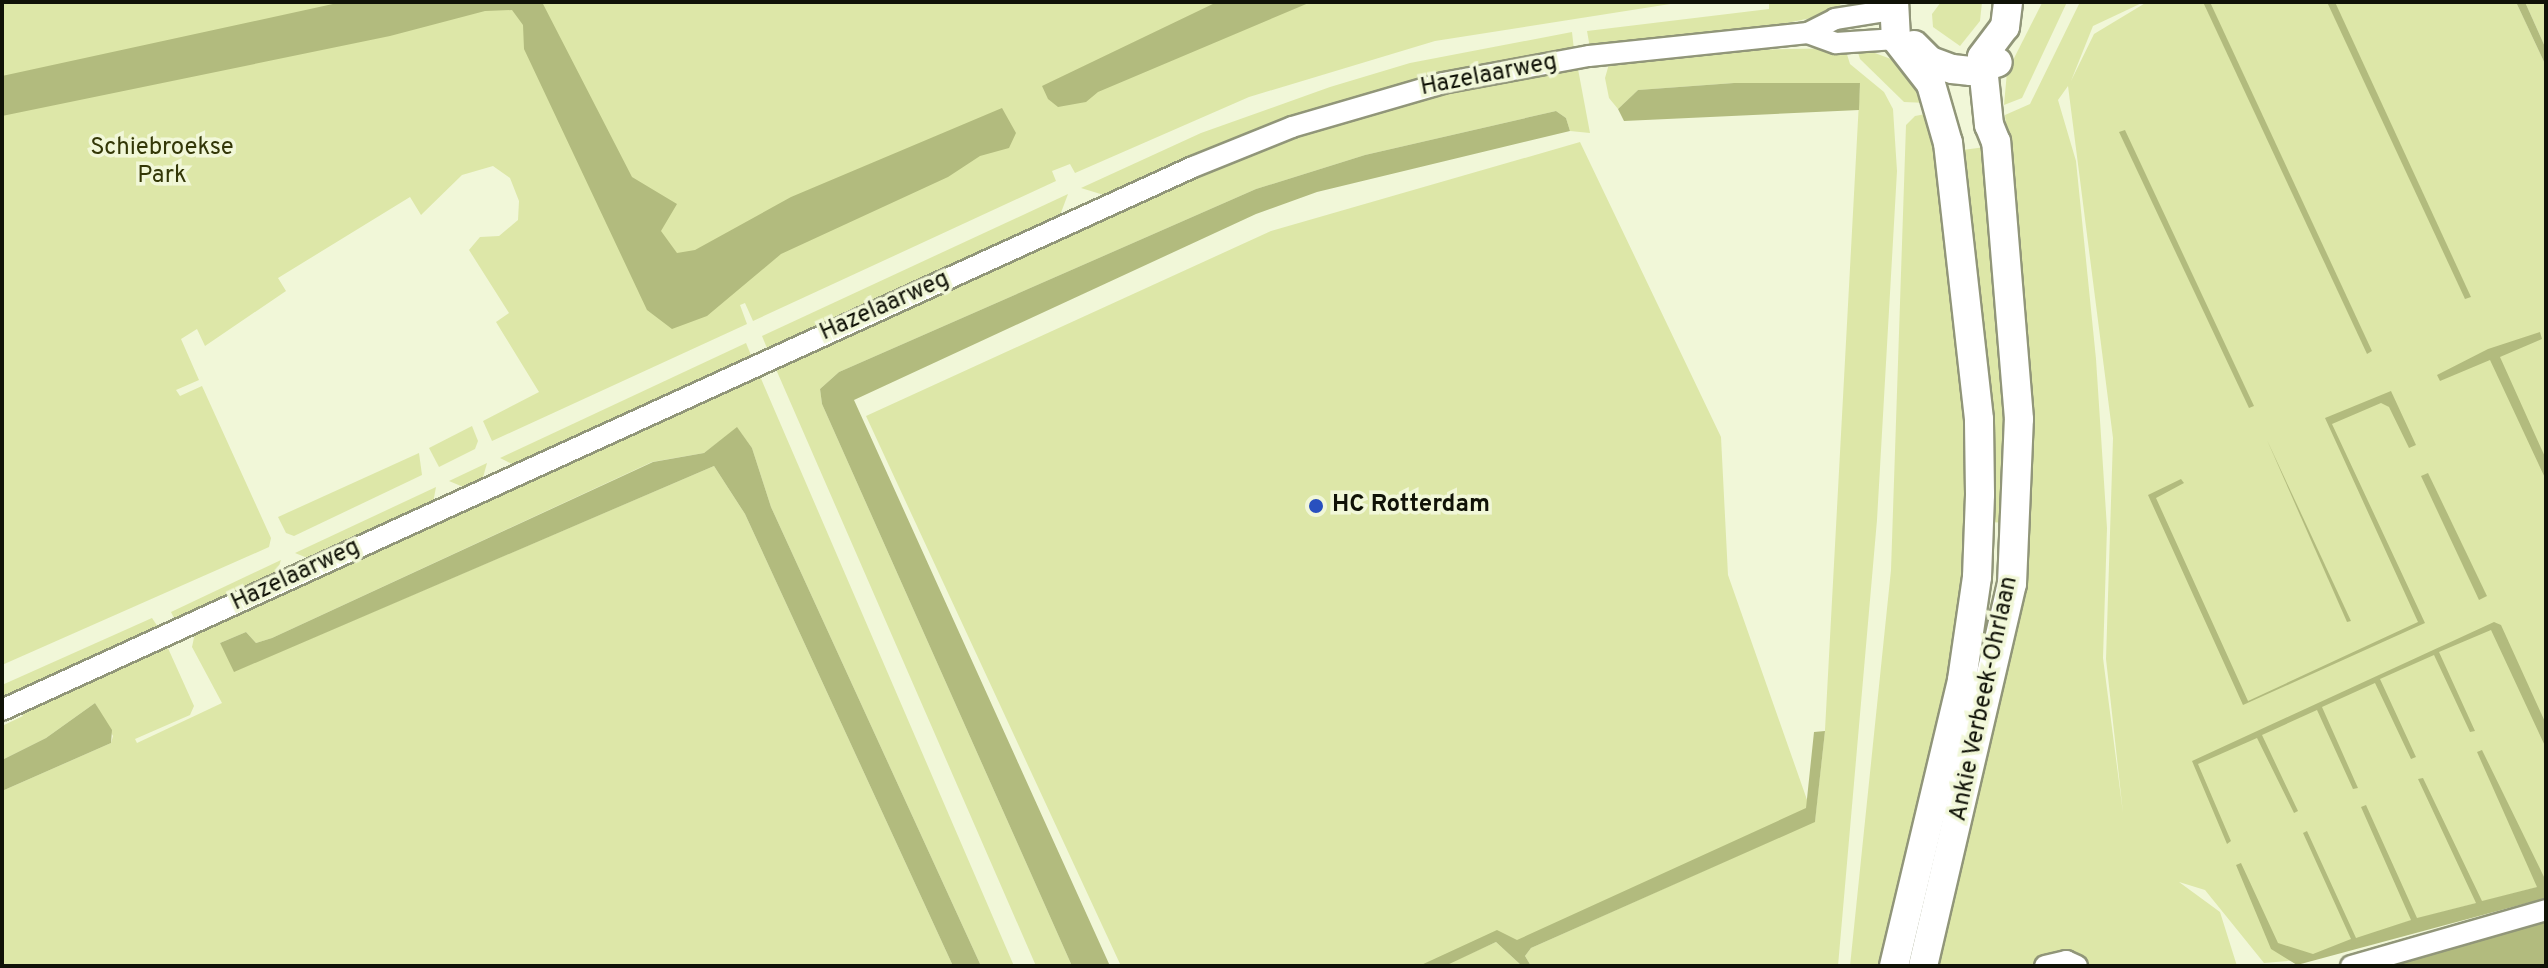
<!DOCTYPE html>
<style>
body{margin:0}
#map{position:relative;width:2548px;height:968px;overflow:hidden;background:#f1f7d8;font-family:Overpass,sans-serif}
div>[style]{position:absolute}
.green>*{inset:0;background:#dde7a8}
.water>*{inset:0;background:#b2bb7e}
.roads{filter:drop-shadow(2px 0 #919679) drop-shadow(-2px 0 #919679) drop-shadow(0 2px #919679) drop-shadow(0 -2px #919679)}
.street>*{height:20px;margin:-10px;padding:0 10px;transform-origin:10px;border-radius:10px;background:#fff}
.secondary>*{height:28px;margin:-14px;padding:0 14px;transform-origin:14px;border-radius:14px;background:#fff}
.dots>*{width:22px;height:22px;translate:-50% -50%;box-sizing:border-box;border:4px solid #f1f7d8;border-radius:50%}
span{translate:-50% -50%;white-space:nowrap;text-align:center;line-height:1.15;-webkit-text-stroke:7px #f1f7d8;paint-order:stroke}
.street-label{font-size:24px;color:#101207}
.park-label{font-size:24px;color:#333707}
.poi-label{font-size:24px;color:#101207;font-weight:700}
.left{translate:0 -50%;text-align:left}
.frame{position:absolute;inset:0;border:4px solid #101207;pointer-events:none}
</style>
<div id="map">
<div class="green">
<div style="clip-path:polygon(2px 2px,1683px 2px,1435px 41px,1249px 97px,1075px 173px,1070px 164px,1052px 171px,1056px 181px,753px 321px,745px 303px,740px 305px,747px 324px,492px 441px,483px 421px,539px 392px,496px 322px,509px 313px,469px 250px,480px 237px,499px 236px,518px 220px,519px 201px,510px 178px,493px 166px,462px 175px,421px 215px,410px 197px,278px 278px,286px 291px,205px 346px,197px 329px,181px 339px,199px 380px,176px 390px,180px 396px,202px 386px,271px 538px,269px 547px,2px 665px)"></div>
<div style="clip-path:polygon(1769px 2px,1840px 2px,1841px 12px,1748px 31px,1590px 48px,1587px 31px,1769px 9px)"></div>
<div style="clip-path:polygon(1941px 2px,1982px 2px,1980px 21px,1960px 46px,1933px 27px,1932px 14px)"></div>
<div style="clip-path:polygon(2067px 2px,2022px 98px,2004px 105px,2007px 72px,2042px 3px)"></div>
<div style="clip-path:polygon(evenodd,2080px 2px,2144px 2px,2093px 26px,2071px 81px,2094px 34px,2147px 2px,2516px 2px,2546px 66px,2546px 885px,2412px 920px,2299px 960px,2264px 963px,2205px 890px,2179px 882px,2220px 912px,2237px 966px,2094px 966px,2042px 959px,2032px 966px,1934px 966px,1995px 714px,2023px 320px,2005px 115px,2030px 104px,2080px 2px,2068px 86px,2113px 438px,2106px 659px,2123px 813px,2103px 658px,2107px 528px,2096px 359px,2076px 161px,2058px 100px,2068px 86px)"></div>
<div style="clip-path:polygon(2525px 2px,2546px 2px,2546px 49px)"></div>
<div style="clip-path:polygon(1572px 32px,1574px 50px,1416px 81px,1336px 104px,1107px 196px,1081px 188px,1201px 133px,1330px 87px,1410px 63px)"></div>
<div style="clip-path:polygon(1856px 46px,1891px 59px,1927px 103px,1904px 102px,1860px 59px)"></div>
<div style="clip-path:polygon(1845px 48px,1850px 64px,1884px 92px,1893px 109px,1897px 171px,1877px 520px,1838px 966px,1531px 966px,1525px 956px,1531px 948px,1815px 821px,1825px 730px,1860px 83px,1734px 83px,1638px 90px,1618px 109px,1609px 98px,1605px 78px,1609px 64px,1737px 50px)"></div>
<div style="clip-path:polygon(1570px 66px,1578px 69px,1590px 133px,1570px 131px,1566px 118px,1556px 111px,1365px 155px,1256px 189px,839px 372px,820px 389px,822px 404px,1072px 966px,1036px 966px,775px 367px,1241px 154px,1392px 103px)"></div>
<div style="clip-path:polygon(1931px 113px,1963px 340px,1969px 590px,1887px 966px,1850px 966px,1891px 570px,1906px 125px,1915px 116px)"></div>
<div style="clip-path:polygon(1580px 142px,1721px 437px,1728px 575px,1812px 814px,1517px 947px,1496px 940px,1447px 964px,1496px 942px,1522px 966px,1121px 966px,866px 416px,1271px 231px)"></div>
<div style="clip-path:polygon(1985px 147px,2006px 366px,2010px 523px,1987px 522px,1963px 150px)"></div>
<div style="clip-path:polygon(1068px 194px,1059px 218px,769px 353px,762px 336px)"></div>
<div style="clip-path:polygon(746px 343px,753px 360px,516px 466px,500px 458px)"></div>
<div style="clip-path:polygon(759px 374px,1014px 966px,981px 966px,771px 507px,752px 448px,737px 428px,704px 453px,652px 462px,272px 638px,256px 643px,246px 632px,220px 643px,235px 671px,714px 466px,745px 514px,953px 966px,2px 966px,2px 791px,111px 743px,113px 736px,95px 703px,46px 738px,2px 760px,2px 726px,23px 716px,22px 712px,167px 646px,194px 706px,190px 715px,135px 739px,137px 743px,222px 703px,192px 647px,195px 633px)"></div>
<div style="clip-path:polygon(472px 426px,478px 441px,475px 449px,439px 467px,429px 448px)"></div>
<div style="clip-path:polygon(419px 453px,422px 475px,294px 536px,286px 533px,278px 517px)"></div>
<div style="clip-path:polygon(487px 463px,482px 481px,468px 489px,449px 481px)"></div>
<div style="clip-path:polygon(436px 487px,433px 503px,310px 559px,295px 553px)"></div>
<div style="clip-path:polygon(281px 560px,276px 575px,176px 622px,171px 612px)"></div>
<div style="clip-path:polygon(152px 618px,158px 627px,2px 698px,2px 685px)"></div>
</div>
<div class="water">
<div style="clip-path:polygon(342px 2px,542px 2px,632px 177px,677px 204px,661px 231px,677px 253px,695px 250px,791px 197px,1002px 108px,1016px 133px,1009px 148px,980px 156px,948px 177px,781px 254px,707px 316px,672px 329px,647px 310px,524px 49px,523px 25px,512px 10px,485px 11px,390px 36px,2px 116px,2px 76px)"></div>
<div style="clip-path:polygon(1217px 2px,1311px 2px,1098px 92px,1086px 102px,1058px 107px,1048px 99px,1042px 86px)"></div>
<div style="clip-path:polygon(2210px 2px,2372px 351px,2367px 354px,2203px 2px)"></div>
<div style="clip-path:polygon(2327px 2px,2335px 2px,2471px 297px,2465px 299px)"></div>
<div style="clip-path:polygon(2516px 2px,2525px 2px,2546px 49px,2546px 66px)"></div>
<div style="clip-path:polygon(1734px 83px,1860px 83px,1859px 110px,1624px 121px,1618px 109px,1638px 90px)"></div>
<div style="clip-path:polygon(1556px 111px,1566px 118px,1570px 131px,1317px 192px,1256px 214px,854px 400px,1110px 966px,1072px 966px,822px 404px,820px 389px,839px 372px,1256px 189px,1365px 155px)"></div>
<div style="clip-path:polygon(2125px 130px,2254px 406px,2249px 408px,2119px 132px)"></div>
<div style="clip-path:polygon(2540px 332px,2542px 339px,2500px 357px,2546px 459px,2546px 480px,2490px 360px,2440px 381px,2437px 375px,2488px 349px)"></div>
<div style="clip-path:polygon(2391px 391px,2416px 445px,2409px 448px,2389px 407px,2381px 403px,2332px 424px,2425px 623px,2243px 705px,2148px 495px,2181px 479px,2184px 483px,2156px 498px,2248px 701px,2418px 622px,2325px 418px)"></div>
<div style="clip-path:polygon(737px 427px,752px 448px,771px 507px,981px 966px,953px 966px,745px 514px,714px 466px,234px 672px,220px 643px,246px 632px,256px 643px,272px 638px,653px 462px,704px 453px)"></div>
<div style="clip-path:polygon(2267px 440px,2351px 621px,2347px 622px)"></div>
<div style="clip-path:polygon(2428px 473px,2487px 596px,2479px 600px,2421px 476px)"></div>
<div style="clip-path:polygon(2494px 622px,2501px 625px,2546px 724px,2546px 748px,2491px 630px,2439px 652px,2475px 731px,2470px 732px,2434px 655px,2380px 679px,2416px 757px,2411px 759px,2375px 683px,2322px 707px,2358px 788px,2353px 789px,2317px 710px,2262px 735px,2298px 811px,2294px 813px,2257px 738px,2198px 764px,2231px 841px,2227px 844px,2192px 761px)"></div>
<div style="clip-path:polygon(95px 703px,112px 730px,111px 743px,2px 791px,2px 760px,46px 738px)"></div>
<div style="clip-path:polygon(1825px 731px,1815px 822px,1531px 948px,1525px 956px,1531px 966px,1522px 966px,1496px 942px,1445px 966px,1419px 966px,1497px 930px,1517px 940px,1806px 808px,1814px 732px)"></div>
<div style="clip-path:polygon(2482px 750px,2546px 881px,2546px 898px,2297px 965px,2271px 949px,2236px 865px,2241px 863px,2278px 943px,2313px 954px,2351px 939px,2303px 833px,2307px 831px,2356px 938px,2411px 920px,2361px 807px,2366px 805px,2417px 918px,2476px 903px,2418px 779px,2423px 778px,2482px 901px,2537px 887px,2477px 752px)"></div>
<div style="clip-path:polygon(2546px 920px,2546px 965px,2391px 966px)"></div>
</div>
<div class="roads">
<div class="street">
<div style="left:1808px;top:33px;width:30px;rotate:20deg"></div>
<div style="left:1836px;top:43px;width:60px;rotate:-3.8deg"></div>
<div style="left:2px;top:710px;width:1309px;rotate:-24.51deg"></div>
<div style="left:1193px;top:167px;width:107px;rotate:-22deg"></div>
<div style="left:1292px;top:127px;width:157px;rotate:-16.2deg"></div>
<div style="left:1443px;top:83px;width:148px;rotate:-10.5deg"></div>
<div style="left:1589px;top:56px;width:220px;rotate:-6deg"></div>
<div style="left:1808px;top:33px;width:30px;rotate:-27deg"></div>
<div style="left:1835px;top:19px;width:58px;rotate:-9deg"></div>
<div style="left:2045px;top:966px;width:22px;rotate:-13deg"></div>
<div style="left:2066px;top:961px;width:12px;rotate:24deg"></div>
<div style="left:2351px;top:966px;width:203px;rotate:-16deg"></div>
</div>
<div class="secondary">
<div style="left:1914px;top:45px;width:23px;rotate:45deg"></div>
<div style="left:1930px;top:61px;width:23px;rotate:20deg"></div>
<div style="left:1952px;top:69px;width:19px;rotate:6deg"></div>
<div style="left:1971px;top:71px;width:28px;rotate:-18deg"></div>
<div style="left:1894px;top:966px;width:294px;rotate:-76.6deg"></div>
<div style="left:1962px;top:680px;width:104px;rotate:-81.7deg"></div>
<div style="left:1977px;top:577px;width:83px;rotate:-87.9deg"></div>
<div style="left:1980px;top:494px;width:75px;rotate:-90.8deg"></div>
<div style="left:1979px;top:419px;width:278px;rotate:-96.4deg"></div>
<div style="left:1948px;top:143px;width:61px;rotate:-106.1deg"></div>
<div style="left:1931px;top:84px;width:57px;rotate:-127.9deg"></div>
<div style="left:1896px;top:39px;width:37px;rotate:-93deg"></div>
<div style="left:1923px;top:966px;width:392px;rotate:-76.9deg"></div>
<div style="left:2012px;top:584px;width:165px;rotate:-87.6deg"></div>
<div style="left:2019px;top:419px;width:278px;rotate:-94.7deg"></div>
<div style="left:1996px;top:142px;width:18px;rotate:-112deg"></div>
<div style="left:1989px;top:125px;width:68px;rotate:-95.9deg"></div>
<div style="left:1982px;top:57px;width:38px;rotate:-53deg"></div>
<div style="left:2005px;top:27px;width:25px;rotate:-83deg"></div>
</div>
</div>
<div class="dots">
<div style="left:1316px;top:506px;background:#2950bf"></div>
</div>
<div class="street-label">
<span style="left:1489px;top:76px;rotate:-11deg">Hazelaarweg</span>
<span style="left:885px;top:307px;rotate:-24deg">Hazelaarweg</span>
<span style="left:296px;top:576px;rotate:-25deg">Hazelaarweg</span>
<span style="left:1985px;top:699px;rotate:-78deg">Ankie Verbeek-Ohrlaan</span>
</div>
<div class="park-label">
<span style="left:162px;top:163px">Schiebroekse<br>Park</span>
</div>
<div class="poi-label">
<span class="left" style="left:1332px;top:506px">HC Rotterdam</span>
</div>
<div class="frame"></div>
</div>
